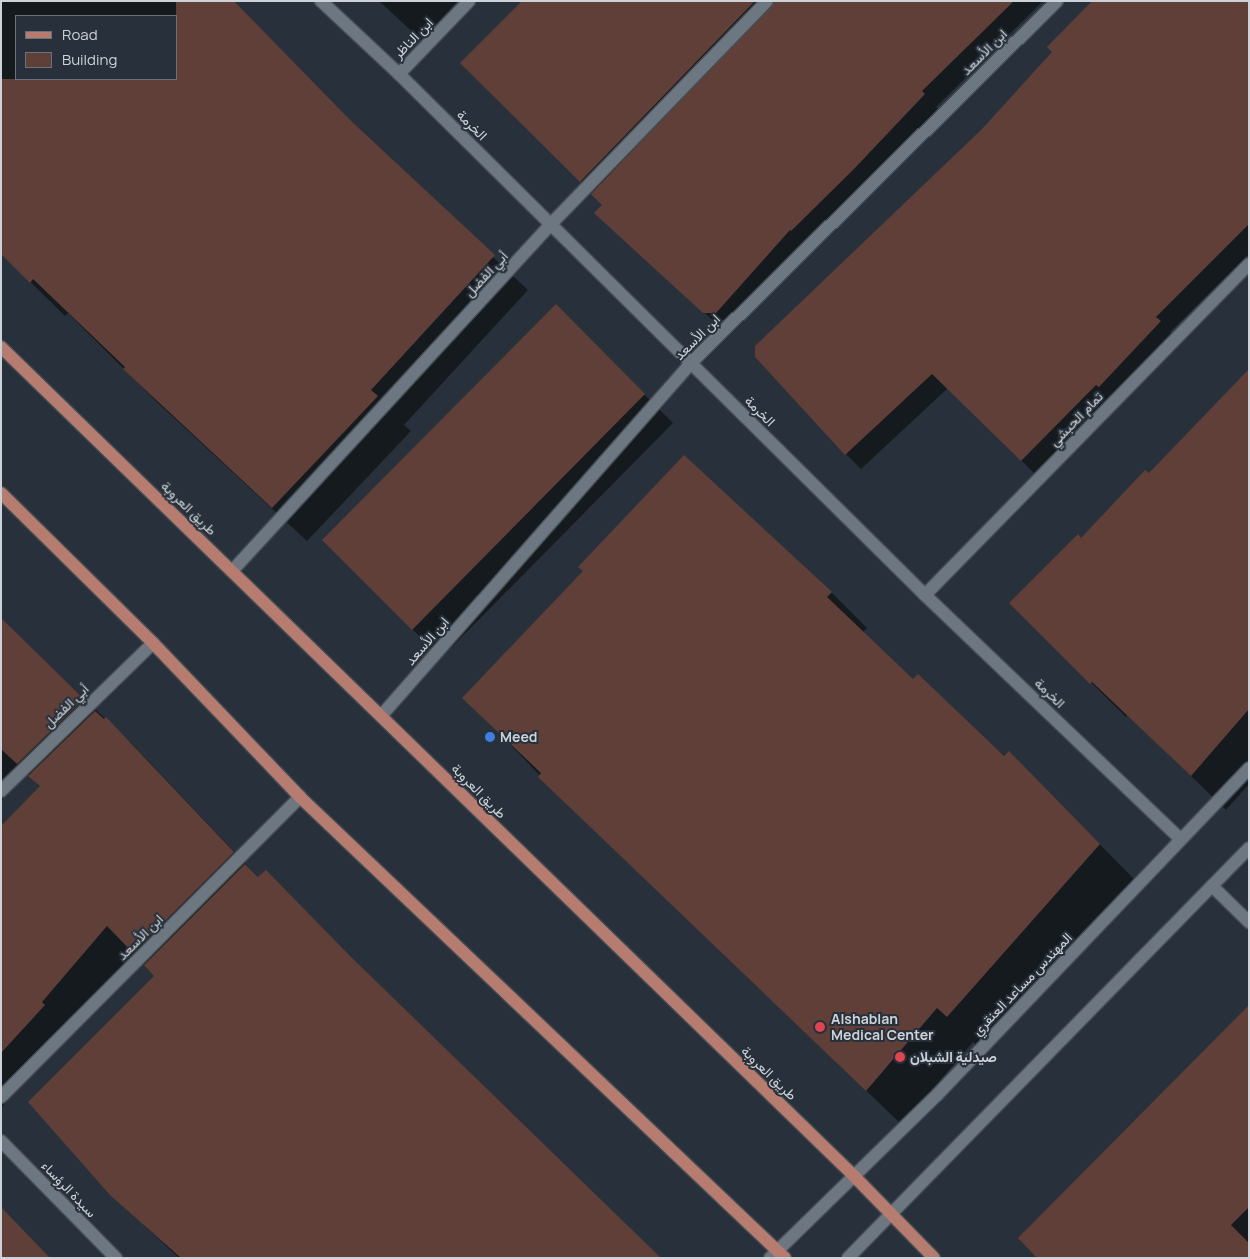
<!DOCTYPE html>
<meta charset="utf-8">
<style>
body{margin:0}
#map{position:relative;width:1250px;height:1259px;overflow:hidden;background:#28313b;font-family:Manrope,Vazirmatn,sans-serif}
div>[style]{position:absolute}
.shadow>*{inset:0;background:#0007}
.building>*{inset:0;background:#603f38}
.roads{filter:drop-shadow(1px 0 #464d54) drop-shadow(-1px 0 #464d54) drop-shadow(0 1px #464d54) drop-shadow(0 -1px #464d54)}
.minor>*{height:12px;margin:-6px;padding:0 6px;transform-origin:6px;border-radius:6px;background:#6d7782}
.major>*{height:12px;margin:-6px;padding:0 6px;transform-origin:6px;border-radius:6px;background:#b67c70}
.dots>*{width:14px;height:14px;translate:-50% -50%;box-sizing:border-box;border:2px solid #28313b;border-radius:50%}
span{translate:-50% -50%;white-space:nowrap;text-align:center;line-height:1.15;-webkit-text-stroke:4px #28313b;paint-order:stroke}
.street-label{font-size:14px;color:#cdd2d8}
.poi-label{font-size:14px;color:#cdd2d8;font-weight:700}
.left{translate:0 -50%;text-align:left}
.frame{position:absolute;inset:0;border:2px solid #cdd2d8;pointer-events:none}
.legend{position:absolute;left:15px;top:15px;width:162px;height:65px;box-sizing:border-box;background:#28313b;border:1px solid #6a717a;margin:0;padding:6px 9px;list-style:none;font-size:15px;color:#cdd2d8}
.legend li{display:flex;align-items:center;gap:10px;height:25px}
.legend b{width:25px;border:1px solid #6a717a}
</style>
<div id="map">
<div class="shadow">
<div style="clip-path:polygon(evenodd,1px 1px,234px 1px,360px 132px,528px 290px,404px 425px,411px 431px,307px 541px,158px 403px,68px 313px,65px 316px,1px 253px,1px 1px,16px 16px,176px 16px,176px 79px,16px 79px,16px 16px)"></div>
<div style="clip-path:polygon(379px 1px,458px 1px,421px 40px)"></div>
<div style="clip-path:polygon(531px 1px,1043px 1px,936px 107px,939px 110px,720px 327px,596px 213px,604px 205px,462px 63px)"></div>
<div style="clip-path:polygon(1249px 1px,1249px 254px,1170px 332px,1175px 337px,1037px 476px,948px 388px,861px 469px,846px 454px,982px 130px,1054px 52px)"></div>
<div style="clip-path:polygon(556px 306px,673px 423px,441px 658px,324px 540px)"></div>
<div style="clip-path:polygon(1249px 371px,1249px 784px,1226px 810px,1128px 715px,1126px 717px,1011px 603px,1149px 475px)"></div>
<div style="clip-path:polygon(684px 457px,832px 593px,867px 628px,863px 632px,913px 681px,1044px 788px,1135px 880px,983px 1051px,973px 1042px,902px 1125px,575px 812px,499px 733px,584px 571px)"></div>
<div style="clip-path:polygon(1px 620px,133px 745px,259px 878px,362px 970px,658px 1258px,179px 1258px,111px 1194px,156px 976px,134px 953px,67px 1030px,70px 1033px,2px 1107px,1px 828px,41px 787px,27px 774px,1px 801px)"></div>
<div style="clip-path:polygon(1249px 1007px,1249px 1258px,1020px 1238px)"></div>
</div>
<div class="building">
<div style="clip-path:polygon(176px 1px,234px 1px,349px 119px,495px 255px,371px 390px,378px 396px,272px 508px,123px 369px,125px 367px,33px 279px,30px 283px,1px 254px,1px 79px,176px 79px)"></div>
<div style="clip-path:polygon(522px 1px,755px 1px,580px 182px,460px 63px)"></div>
<div style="clip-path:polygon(775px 1px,1014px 1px,922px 91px,925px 94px,853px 170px,791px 231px,790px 230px,716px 313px,703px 313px,594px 213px,602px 205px,591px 194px)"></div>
<div style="clip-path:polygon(1092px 1px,1249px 1px,1249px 224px,1156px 317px,1161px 321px,1099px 387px,1096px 385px,1021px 461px,932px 374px,845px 455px,755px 357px,755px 346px,982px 129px,1052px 52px,1047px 47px)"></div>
<div style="clip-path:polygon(556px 304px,645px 394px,412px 630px,322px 540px)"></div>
<div style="clip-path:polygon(1249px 369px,1249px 709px,1191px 776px,1092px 682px,1090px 684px,1009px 603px,1078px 534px,1081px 538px,1145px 470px,1149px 473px)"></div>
<div style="clip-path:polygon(684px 455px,832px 592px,827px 597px,913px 679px,918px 674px,1004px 756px,1009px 751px,1100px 844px,947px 1017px,937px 1008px,866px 1091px,538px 777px,541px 773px,462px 698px,583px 571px,578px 567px)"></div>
<div style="clip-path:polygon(1px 618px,84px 699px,17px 764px,1px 749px)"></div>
<div style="clip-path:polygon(95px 711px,104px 719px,106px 717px,234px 852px,133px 953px,107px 926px,42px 1002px,45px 1005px,1px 1053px,1px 826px,40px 786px,28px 776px)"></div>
<div style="clip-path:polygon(245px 864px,258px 877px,266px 870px,350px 956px,661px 1258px,181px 1258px,110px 1195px,28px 1102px,154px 976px,144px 965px)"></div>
<div style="clip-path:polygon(1249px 1005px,1249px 1207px,1231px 1225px,1249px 1243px,1249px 1258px,1037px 1258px,1018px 1238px)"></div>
<div style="clip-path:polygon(1px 1207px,50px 1258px,1px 1258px)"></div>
</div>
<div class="roads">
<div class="minor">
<div style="left:321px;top:1px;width:107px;rotate:43.1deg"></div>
<div style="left:399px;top:74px;width:740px;rotate:44.73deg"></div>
<div style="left:925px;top:595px;width:353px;rotate:43.7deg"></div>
<div style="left:399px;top:74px;width:101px;rotate:-46.2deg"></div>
<div style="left:232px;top:571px;width:471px;rotate:-47.4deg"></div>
<div style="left:551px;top:224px;width:310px;rotate:-45.9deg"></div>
<div style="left:925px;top:595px;width:463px;rotate:-45.6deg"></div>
<div style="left:381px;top:716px;width:468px;rotate:-48.7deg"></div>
<div style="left:690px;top:364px;width:516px;rotate:-44.69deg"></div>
<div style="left:1px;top:791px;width:212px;rotate:-44.2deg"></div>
<div style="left:1212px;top:886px;width:52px;rotate:44.2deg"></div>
<div style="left:1px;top:1097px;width:424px;rotate:-45.1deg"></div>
<div style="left:1px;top:1141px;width:164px;rotate:45.5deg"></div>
<div style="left:770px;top:1258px;width:233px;rotate:-44.3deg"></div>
<div style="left:937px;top:1095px;width:452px;rotate:-46.3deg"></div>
<div style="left:848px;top:1258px;width:573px;rotate:-45.64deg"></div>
</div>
<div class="major">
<div style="left:1px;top:347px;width:1191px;rotate:44.18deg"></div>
<div style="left:855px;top:1177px;width:113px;rotate:45.7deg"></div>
<div style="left:1px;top:493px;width:214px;rotate:44.6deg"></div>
<div style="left:153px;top:643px;width:213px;rotate:46.3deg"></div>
<div style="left:300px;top:797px;width:669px;rotate:43.55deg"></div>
</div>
</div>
<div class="dots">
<div style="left:490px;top:737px;background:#3f7fe0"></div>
<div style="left:820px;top:1027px;background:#e0444e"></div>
<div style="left:900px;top:1057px;background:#e0444e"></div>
</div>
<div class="street-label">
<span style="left:413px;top:38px;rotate:-46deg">ابن الناظر</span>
<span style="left:984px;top:52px;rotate:-45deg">ابن الأسعد</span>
<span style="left:472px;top:125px;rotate:45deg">الخرمة</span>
<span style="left:486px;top:274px;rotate:-47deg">أبي الفضل</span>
<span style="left:697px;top:337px;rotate:-45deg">ابن الأسعد</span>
<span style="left:760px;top:411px;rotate:45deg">الخرمة</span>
<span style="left:1076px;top:419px;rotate:-46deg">تمام الحبشي</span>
<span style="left:189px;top:508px;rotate:44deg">طريق العروبة</span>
<span style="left:427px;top:641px;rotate:-49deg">ابن الأسعد</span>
<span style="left:1050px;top:693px;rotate:44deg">الخرمة</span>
<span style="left:66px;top:706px;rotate:-44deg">أبي الفضل</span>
<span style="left:479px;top:791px;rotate:45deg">طريق العروبة</span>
<span style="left:140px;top:937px;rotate:-45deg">ابن الأسعد</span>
<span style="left:1022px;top:984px;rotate:-46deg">المهندس مساعد العنقري</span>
<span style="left:769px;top:1073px;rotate:44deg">طريق العروبة</span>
<span style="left:69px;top:1189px;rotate:46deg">سيدة الرؤساء</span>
</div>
<div class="poi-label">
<span class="left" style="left:500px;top:737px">Meed</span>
<span class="left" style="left:831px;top:1027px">Alshablan<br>Medical Center</span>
<span class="left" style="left:910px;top:1057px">صيدلية الشبلان</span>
</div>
<div class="frame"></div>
<ul class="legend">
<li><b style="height:6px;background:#b67c70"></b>Road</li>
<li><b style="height:14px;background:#603f38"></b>Building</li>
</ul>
</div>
